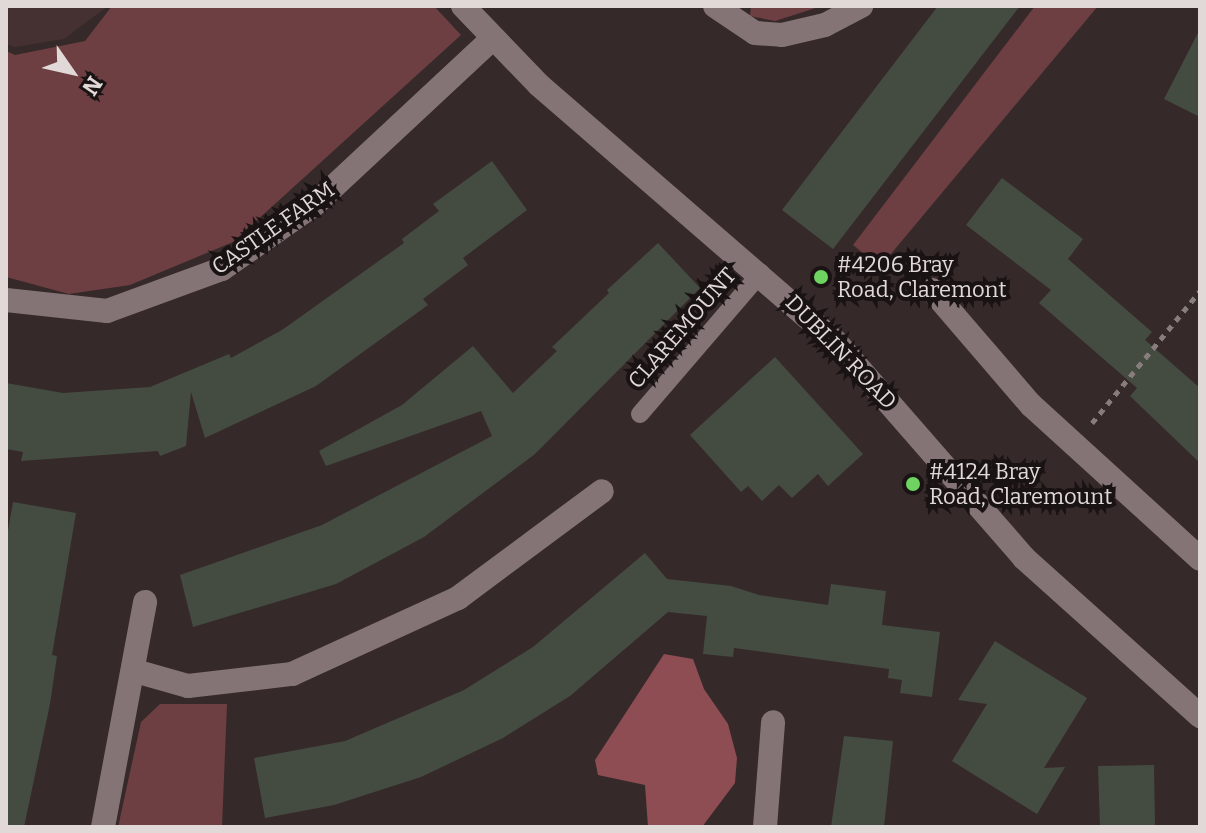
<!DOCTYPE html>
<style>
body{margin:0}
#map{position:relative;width:1206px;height:833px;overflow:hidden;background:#362929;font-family:Bitter,serif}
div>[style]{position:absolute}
.built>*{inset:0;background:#453132}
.green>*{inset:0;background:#6d3f42}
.forest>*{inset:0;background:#8d4d52}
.building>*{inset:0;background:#444c42}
.path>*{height:5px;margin-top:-2.5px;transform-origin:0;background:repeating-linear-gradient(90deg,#887d7d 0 6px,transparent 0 12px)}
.lane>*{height:18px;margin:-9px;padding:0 9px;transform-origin:9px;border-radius:9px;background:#847475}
.street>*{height:24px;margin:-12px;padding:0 12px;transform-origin:12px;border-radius:12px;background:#847475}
.secondary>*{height:24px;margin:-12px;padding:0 12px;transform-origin:12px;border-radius:12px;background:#847475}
.dots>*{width:22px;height:22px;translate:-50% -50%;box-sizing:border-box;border:4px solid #191313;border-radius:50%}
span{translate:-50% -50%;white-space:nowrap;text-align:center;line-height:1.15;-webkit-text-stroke:8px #191313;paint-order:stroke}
.street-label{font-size:22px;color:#e1d8d8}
.poi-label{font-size:22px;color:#e1d8d8}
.left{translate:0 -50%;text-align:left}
.frame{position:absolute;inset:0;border:8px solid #e1d8d8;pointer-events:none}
.north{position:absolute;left:32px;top:32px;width:80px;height:80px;-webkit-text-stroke:6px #191313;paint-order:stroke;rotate:124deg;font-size:22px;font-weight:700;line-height:32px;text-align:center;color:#e1d8d8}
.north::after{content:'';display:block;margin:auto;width:28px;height:36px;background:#e1d8d8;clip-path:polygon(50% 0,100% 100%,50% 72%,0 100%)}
</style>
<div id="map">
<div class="built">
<div style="clip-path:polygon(6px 6px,108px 6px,64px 39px,15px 47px,6px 44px)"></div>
</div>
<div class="green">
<div style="clip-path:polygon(112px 6px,434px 6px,461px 35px,233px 242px,130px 285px,69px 294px,6px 277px,6px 51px,15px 55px,85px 41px)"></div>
<div style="clip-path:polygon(751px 6px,822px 6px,775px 21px,750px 16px)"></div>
<div style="clip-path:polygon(1035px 6px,1098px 6px,880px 267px,853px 245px)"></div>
<div style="clip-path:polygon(160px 704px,227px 704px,222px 827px,118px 827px,141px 722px)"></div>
</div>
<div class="forest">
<div style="clip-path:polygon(664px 654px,693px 659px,704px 689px,728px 724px,737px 758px,735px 783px,702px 827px,648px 827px,645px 785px,598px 775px,595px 760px)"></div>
</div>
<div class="building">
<div style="clip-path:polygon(938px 6px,1020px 6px,833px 249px,782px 210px)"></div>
<div style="clip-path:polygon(1200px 29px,1200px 117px,1164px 99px)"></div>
<div style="clip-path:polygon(492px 161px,527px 210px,463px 258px,468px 265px,423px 299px,428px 305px,316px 386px,205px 438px,191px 392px,186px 446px,160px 456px,158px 451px,21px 461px,23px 452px,6px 449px,6px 383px,63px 393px,150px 387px,229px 354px,231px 358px,282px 330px,404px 243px,402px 239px,439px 211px,433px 204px)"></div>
<div style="clip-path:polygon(1002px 178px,1083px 239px,1068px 259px,1152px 332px,1145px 340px,1200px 388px,1200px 463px,1130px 396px,1137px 388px,1039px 303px,1051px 290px,966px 225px)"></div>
<div style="clip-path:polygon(658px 243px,700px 288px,535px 454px,424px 537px,336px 584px,193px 627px,180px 575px,322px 525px,492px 436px,481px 411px,326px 466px,319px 451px,402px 405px,473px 346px,513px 393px,557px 351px,552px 347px,609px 293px,607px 290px)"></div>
<div style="clip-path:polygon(775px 357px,863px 454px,828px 486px,818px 474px,792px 498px,779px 485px,762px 501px,748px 486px,741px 492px,690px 435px)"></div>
<div style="clip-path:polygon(13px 502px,76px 513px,52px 655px,57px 656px,50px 704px,24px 827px,6px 827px,6px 542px)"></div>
<div style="clip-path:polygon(645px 553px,667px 579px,731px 586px,759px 595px,828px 605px,831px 584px,886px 591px,882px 625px,940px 632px,932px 697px,900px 693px,902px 680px,888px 678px,889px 669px,734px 648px,733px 657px,703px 654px,707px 616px,668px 612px,570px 696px,503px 738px,421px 777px,334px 805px,265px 818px,254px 758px,345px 741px,464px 690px,533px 647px)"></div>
<div style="clip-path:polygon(995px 641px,1087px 698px,1044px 768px,1065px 767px,1037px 814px,952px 761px,987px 704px,958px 700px)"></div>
<div style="clip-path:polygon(844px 736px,893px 741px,884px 827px,831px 827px)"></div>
<div style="clip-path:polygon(1154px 765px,1155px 827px,1100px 827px,1098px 766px)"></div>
</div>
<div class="path">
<div style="left:1092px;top:423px;width:171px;rotate:-50.7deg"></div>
</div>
<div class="lane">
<div style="left:640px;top:414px;width:186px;rotate:-49.4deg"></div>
</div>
<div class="street">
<div style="left:715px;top:6px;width:48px;rotate:34deg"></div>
<div style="left:755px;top:33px;width:27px;rotate:4deg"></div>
<div style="left:782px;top:35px;width:44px;rotate:-13.1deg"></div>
<div style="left:825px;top:25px;width:41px;rotate:-27.8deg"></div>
<div style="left:932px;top:290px;width:152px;rotate:49.3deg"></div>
<div style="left:1031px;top:405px;width:229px;rotate:42.3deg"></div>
<div style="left:6px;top:300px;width:102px;rotate:6.2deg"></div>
<div style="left:107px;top:311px;width:122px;rotate:-20.1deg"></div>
<div style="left:222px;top:269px;width:113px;rotate:-35deg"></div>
<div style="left:315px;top:204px;width:242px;rotate:-43deg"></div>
<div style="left:135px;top:671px;width:55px;rotate:15.8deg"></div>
<div style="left:188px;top:686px;width:105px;rotate:-6.6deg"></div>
<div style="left:292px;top:674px;width:183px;rotate:-24.6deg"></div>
<div style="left:458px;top:598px;width:179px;rotate:-36.6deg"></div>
<div style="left:103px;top:827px;width:229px;rotate:-79.4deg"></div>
<div style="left:765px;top:827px;width:105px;rotate:-85.6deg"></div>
</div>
<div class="secondary">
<div style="left:463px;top:6px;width:110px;rotate:46.1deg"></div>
<div style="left:539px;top:85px;width:391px;rotate:40.9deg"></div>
<div style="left:835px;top:341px;width:288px;rotate:48.9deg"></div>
<div style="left:1024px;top:558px;width:237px;rotate:41.9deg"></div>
</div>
<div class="dots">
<div style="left:821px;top:277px;background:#6ed360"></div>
<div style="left:913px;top:484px;background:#6ed360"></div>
</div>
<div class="street-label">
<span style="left:273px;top:228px;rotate:-35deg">CASTLE FARM</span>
<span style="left:682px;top:328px;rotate:-49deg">CLAREMOUNT</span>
<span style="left:841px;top:352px;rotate:46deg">DUBLIN ROAD</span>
</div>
<div class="poi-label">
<span class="left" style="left:837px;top:277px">#4206 Bray<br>Road, Claremont</span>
<span class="left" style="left:929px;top:484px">#4124 Bray<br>Road, Claremount</span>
</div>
<div class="frame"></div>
<div class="north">N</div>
</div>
